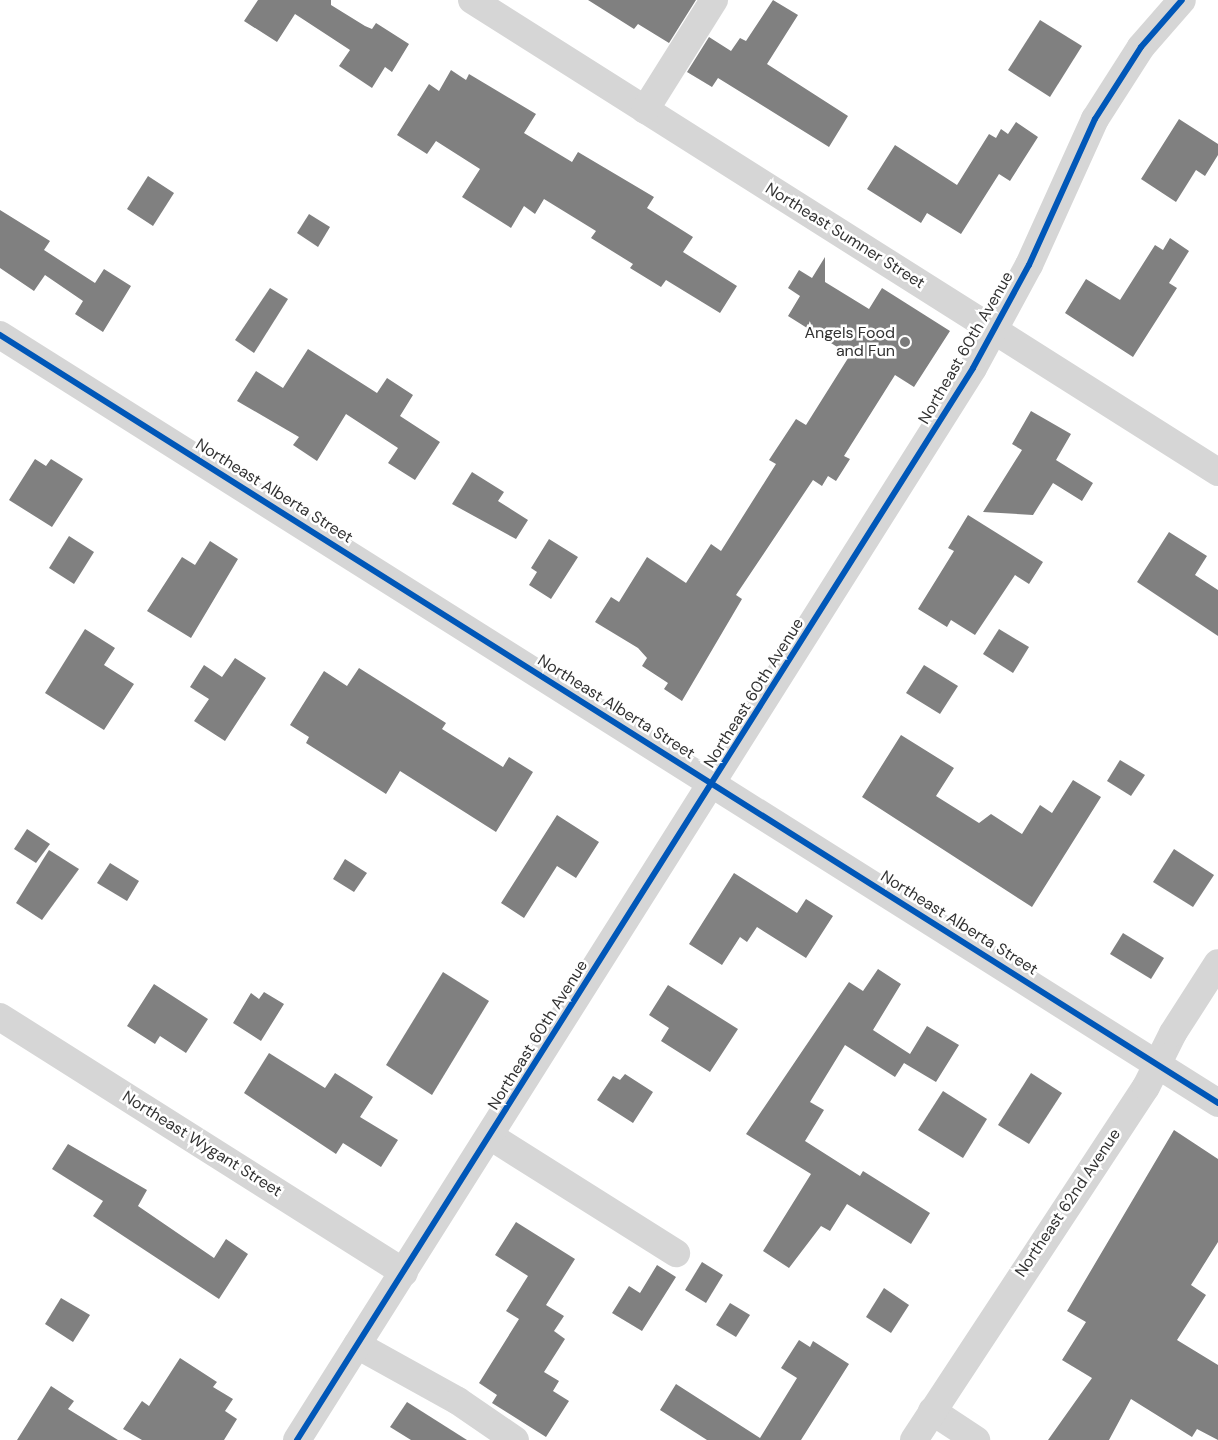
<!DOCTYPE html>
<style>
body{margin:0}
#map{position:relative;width:1218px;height:1440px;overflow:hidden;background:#fff;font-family:"DM Sans",sans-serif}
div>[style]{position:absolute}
.building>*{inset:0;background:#808080}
.minor>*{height:28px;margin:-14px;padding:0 14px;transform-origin:14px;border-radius:14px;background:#d6d6d6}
.cycleway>*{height:6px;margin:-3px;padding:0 3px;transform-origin:3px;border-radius:3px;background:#0057b8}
.dots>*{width:14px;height:14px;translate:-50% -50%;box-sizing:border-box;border:2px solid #fff;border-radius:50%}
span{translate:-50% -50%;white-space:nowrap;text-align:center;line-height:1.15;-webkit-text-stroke:5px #fff;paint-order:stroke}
.street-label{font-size:16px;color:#323232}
.poi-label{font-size:16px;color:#323232}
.right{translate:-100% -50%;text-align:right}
</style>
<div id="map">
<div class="building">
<div style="clip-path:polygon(258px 0,331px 0,331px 5px,365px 26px,372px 29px,376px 23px,409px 44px,392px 72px,385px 67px,372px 88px,339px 66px,350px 50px,295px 14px,277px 42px,244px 21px)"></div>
<div style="clip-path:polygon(588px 0,696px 0,669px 43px,638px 24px,634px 29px)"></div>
<div style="clip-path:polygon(773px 0,798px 15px,767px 64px,848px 116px,829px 147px,718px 78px,712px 87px,687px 72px,709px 37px,731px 51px,740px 38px,746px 41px)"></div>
<div style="clip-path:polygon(1040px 20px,1082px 46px,1050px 97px,1008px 70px)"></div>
<div style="clip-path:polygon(451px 70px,466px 80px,469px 74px,536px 114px,524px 133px,572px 162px,578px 152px,654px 197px,647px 208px,693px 237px,683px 252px,737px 286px,720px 313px,666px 280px,661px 287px,630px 268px,633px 264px,591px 238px,596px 231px,544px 199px,535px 214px,524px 206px,511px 228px,462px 197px,480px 169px,436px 141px,427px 154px,397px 135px,429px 84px,439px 91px)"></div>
<div style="clip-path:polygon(1179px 119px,1218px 144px,1218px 155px,1205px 176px,1196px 170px,1176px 202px,1141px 179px)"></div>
<div style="clip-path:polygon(1016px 122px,1038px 137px,1010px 181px,999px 174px,961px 234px,927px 213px,921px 223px,867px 189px,895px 145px,957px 185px,989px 134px,996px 138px,1001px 129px,1008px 134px)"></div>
<div style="clip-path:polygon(148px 176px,174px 193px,153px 226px,127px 209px)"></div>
<div style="clip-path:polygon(0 210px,50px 241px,44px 250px,95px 283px,104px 269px,131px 286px,103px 332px,75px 314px,83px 301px,45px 275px,34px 291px,0 268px)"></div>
<div style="clip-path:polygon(309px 214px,330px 227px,318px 247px,297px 233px)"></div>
<div style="clip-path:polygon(1170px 238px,1189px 251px,1169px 283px,1177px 288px,1133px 357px,1065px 313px,1086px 279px,1120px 300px,1155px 245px,1163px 250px)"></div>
<div style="clip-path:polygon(825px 257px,825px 282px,869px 309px,882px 288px,950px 331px,914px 387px,895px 375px,844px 456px,850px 459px,836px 481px,828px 476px,822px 486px,813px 480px,736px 595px,742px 599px,682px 701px,664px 689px,668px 683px,642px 666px,647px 658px,638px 648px,595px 622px,611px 597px,619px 602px,647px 557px,686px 583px,711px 544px,721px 551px,776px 464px,769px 460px,796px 419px,806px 425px,850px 355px,788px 316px,800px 296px,788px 288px,799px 270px,812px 278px)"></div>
<div style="clip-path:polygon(270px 288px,288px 299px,254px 353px,235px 340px)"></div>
<div style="clip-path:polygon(308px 349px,377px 393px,387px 378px,413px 395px,400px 416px,440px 442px,415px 480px,388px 463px,398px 448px,346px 414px,317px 461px,293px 445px,299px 437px,237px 401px,256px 371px,283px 388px)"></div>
<div style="clip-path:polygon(1031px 411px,1071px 434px,1056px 460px,1093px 483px,1082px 501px,1053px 483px,1033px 515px,983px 512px,1022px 450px,1012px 444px)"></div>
<div style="clip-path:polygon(35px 459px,46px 466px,51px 459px,83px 479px,52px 527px,9px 500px)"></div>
<div style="clip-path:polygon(472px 472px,504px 492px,498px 501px,528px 520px,516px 539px,452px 504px)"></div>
<div style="clip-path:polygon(968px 515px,1043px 562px,1029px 584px,1015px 575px,975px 635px,951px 620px,947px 627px,918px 609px,954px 551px,948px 548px)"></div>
<div style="clip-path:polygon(1169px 532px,1207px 556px,1195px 575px,1218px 590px,1218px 636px,1137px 582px)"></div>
<div style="clip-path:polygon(69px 536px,94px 552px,74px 584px,49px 568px)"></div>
<div style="clip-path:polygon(549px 539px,578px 557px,551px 599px,529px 585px,537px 572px,531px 568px)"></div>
<div style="clip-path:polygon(210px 541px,238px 559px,191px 638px,147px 611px,182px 557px,195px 565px)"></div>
<div style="clip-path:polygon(85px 629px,115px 648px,104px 665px,134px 684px,104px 730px,45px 693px)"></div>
<div style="clip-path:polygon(999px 629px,1029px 647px,1013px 673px,983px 654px)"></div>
<div style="clip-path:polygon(235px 658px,266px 678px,225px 741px,194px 721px,209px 699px,190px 687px,204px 665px,222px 677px)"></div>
<div style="clip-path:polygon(924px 665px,958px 686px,940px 714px,906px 693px)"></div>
<div style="clip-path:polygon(359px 668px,446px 723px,442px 729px,503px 767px,509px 757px,533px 772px,496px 832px,400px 771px,386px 794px,306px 743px,309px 737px,290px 725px,324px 671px,347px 686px)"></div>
<div style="clip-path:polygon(901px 735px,954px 768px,936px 796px,979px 823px,991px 814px,1022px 834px,1040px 805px,1052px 813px,1073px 780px,1101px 797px,1032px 907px,862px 797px)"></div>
<div style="clip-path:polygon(1120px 760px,1145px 775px,1131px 796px,1107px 781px)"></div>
<div style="clip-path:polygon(557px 815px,599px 842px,576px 878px,557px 866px,524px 918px,501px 903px)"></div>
<div style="clip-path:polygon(27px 829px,50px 844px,36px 863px,14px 849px)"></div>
<div style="clip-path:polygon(1174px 849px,1214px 875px,1193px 907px,1153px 882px)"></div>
<div style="clip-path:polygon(49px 850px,79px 869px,42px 920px,16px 903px)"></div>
<div style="clip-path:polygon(345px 859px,367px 873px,354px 892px,333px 879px)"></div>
<div style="clip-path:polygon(110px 863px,139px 881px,127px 901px,97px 883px)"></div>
<div style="clip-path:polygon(734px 873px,797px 913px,806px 899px,833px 916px,806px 958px,757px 927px,747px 942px,740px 937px,722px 965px,689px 944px)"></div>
<div style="clip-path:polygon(1123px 933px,1164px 958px,1151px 979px,1110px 954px)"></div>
<div style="clip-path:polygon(878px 969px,901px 984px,873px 1030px,910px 1054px,927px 1026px,959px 1045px,936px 1082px,904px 1063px,895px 1077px,845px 1045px,810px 1102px,824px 1110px,805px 1141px,860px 1176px,863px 1171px,930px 1213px,911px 1244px,847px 1204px,830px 1231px,821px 1226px,789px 1268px,763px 1251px,811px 1174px,746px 1134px,849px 982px,863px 991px)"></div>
<div style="clip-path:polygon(443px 972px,489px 1001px,432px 1095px,386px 1065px)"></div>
<div style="clip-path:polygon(154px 984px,208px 1019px,186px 1053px,160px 1036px,155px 1044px,127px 1026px)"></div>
<div style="clip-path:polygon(668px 985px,738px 1029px,710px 1072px,661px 1041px,669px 1028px,649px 1015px)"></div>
<div style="clip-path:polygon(264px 992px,284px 1004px,261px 1041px,233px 1023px,251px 993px,259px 999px)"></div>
<div style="clip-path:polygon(269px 1053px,325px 1088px,335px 1073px,373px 1097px,360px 1117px,398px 1140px,381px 1167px,343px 1143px,336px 1154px,244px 1093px)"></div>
<div style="clip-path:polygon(1031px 1073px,1062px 1093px,1029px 1144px,998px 1125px)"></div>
<div style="clip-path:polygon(625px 1074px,653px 1092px,633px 1123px,597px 1100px,613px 1076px,620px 1080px)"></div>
<div style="clip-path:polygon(943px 1091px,987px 1119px,963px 1158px,918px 1130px)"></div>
<div style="clip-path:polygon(1174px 1130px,1218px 1159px,1218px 1242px,1191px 1285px,1206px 1295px,1177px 1340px,1218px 1365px,1218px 1440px,1197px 1429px,1192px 1437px,1131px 1399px,1109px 1440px,1048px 1440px,1092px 1378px,1062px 1360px,1086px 1322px,1067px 1311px)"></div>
<div style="clip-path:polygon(68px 1144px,147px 1190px,138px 1206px,214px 1258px,226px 1239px,248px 1254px,219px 1299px,93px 1216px,103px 1201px,52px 1169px)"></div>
<div style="clip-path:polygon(516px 1222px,575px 1259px,546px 1305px,564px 1316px,554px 1331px,565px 1339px,544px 1372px,559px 1381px,553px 1391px,569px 1401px,546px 1437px,492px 1403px,497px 1395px,479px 1383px,519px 1319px,506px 1311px,528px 1276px,495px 1255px)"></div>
<div style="clip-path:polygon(702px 1262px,723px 1275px,706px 1303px,685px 1290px)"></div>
<div style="clip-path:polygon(657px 1265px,676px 1277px,642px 1331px,612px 1313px,629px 1286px,640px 1293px)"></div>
<div style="clip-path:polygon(884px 1288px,909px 1305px,891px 1333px,866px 1317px)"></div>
<div style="clip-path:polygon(61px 1298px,90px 1315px,73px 1342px,45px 1324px)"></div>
<div style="clip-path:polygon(730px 1303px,750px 1315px,736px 1337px,716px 1325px)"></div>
<div style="clip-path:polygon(799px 1340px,810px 1347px,813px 1341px,849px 1364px,801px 1440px,707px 1440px,660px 1410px,676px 1384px,760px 1438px,797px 1378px,781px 1368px)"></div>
<div style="clip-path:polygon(180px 1358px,217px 1382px,213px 1387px,233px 1399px,225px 1411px,237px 1419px,224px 1440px,142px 1440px,123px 1429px,142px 1401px,149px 1406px)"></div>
<div style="clip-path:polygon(51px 1386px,74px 1401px,68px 1409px,118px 1440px,17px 1440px)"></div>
<div style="clip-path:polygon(407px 1402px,467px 1440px,411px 1440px,390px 1427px)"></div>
</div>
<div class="minor">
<div style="left:472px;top:0;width:883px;rotate:32.32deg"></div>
<div style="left:645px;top:110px;width:130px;rotate:-57.9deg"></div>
<div style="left:0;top:335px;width:1440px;rotate:32.23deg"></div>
<div style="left:0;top:1017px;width:478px;rotate:32.3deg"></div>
<div style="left:490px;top:1136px;width:220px;rotate:32.2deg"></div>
<div style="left:357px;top:1345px;width:115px;rotate:29deg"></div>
<div style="left:458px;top:1401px;width:69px;rotate:34.4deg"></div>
<div style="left:932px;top:1411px;width:53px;rotate:33.4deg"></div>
<div style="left:297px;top:1440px;width:1267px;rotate:-57.76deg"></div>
<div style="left:973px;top:368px;width:117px;rotate:-61.5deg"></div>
<div style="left:1029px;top:265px;width:160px;rotate:-65.7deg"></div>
<div style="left:1095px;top:119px;width:85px;rotate:-57.4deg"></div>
<div style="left:1141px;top:47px;width:62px;rotate:-48.9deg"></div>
<div style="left:914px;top:1440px;width:422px;rotate:-56.7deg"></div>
<div style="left:1146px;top:1087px;width:60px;rotate:-63.4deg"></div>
<div style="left:1173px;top:1033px;width:83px;rotate:-57.3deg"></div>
</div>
<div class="cycleway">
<div style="left:0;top:335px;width:1440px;rotate:32.23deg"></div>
<div style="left:297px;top:1440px;width:1267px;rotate:-57.76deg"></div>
<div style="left:973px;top:368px;width:117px;rotate:-61.5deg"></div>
<div style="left:1029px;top:265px;width:160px;rotate:-65.7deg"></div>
<div style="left:1095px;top:119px;width:85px;rotate:-57.4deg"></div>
<div style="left:1141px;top:47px;width:62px;rotate:-48.9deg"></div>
</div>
<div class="dots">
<div style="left:905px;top:342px;background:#7a7a7a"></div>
</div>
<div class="street-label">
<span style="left:845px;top:236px;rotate:32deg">Northeast Sumner Street</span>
<span style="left:966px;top:348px;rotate:-60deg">Northeast 60th Avenue</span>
<span style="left:274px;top:491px;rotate:32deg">Northeast Alberta Street</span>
<span style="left:754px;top:693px;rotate:-58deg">Northeast 60th Avenue</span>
<span style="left:616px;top:707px;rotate:32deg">Northeast Alberta Street</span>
<span style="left:959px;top:923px;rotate:32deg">Northeast Alberta Street</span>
<span style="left:538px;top:1035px;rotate:-58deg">Northeast 60th Avenue</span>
<span style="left:202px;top:1144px;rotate:32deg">Northeast Wygant Street</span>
<span style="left:1068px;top:1203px;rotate:-56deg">Northeast 62nd Avenue</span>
</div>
<div class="poi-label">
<span class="right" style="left:895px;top:342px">Angels Food<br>and Fun</span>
</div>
</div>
